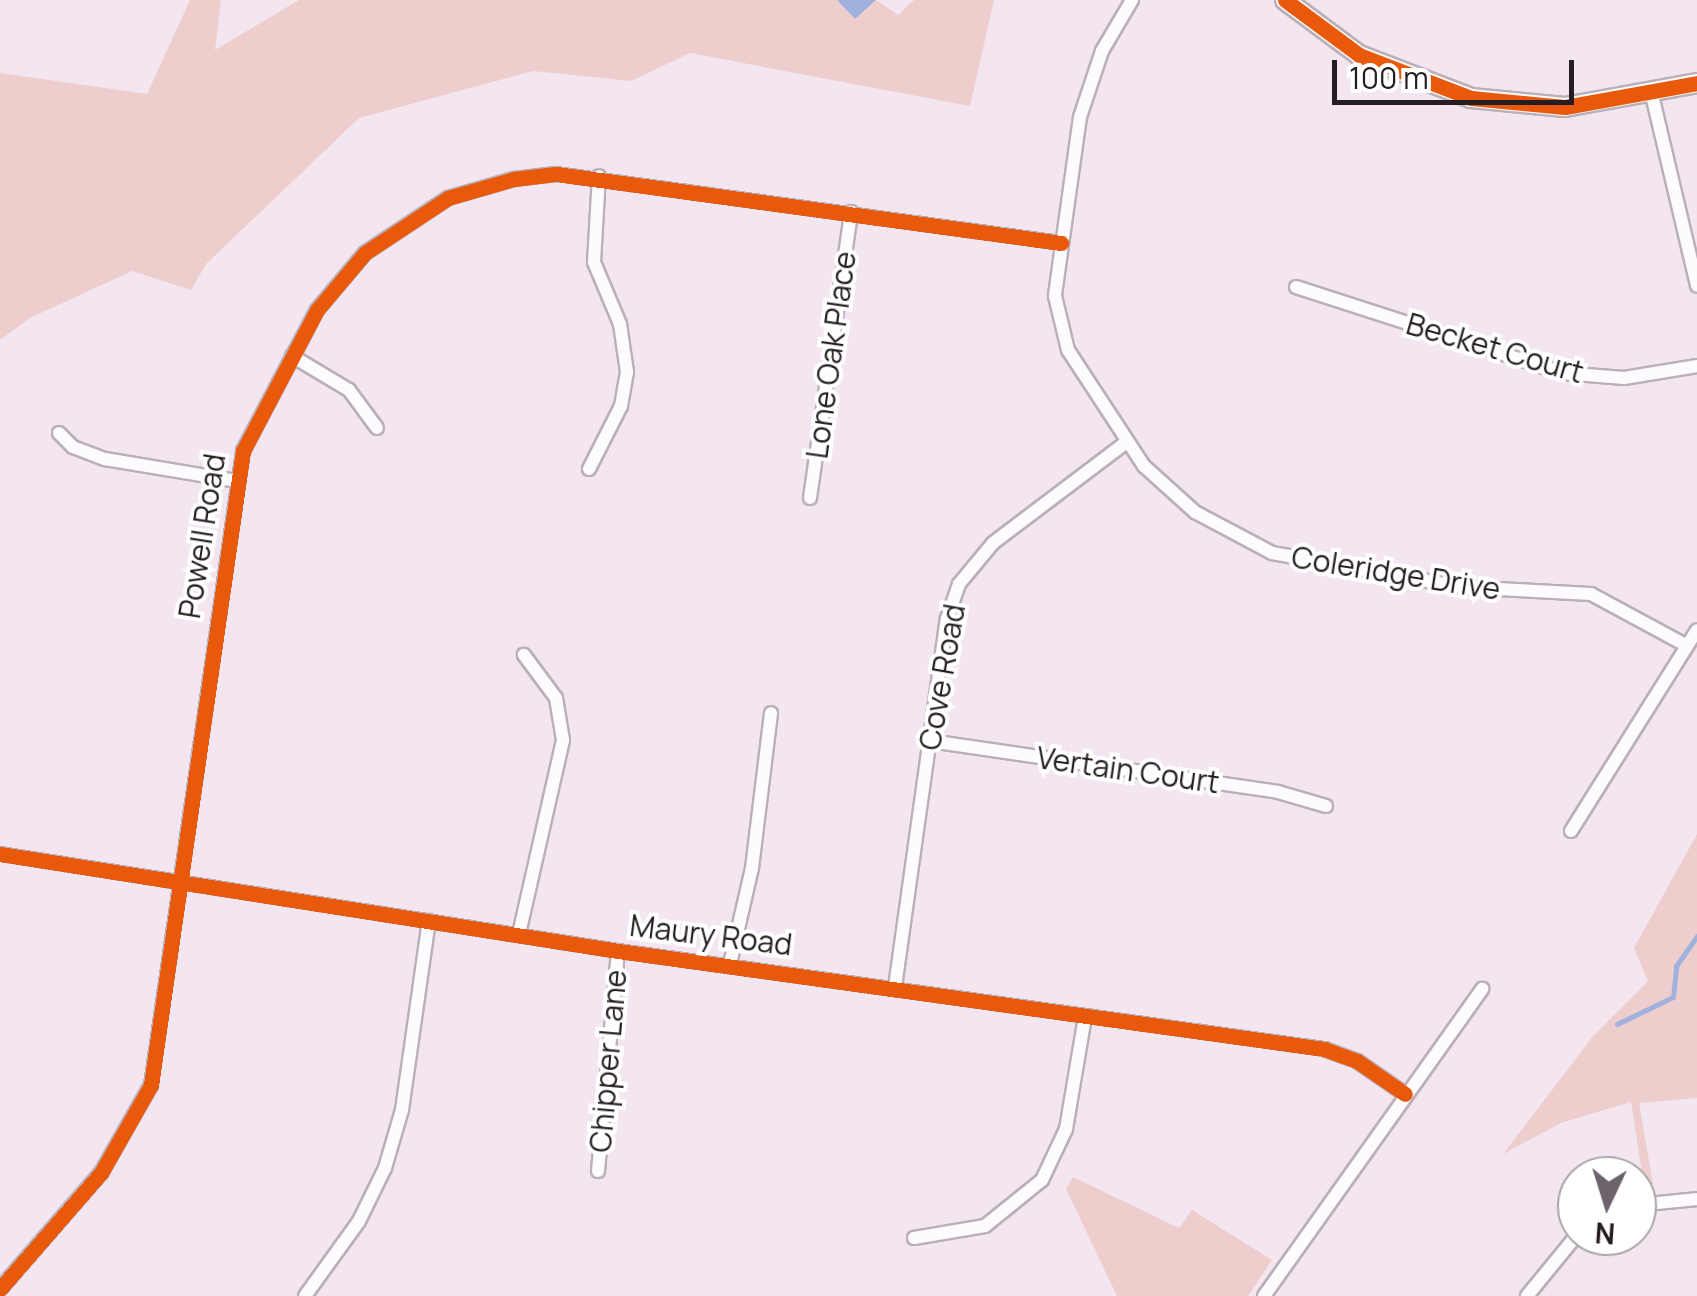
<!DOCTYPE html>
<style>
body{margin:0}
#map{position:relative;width:1697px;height:1296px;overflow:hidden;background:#f3e6f1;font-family:Manrope,sans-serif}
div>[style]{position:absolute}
.green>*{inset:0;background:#eececd}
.water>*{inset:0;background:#a1b1dd}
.stream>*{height:5px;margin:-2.5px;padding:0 2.5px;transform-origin:2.5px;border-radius:2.5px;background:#a1b1dd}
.roads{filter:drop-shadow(2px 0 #bab0b8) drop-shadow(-2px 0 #bab0b8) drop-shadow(0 2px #bab0b8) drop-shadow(0 -2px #bab0b8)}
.minor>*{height:12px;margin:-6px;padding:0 6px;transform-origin:6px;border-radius:6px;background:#fdfbfd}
.tertiary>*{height:18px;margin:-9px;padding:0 9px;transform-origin:9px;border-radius:9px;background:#fdfbfd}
.cycleway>*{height:15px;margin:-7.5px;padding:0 7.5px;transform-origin:7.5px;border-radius:7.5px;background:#e8590c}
span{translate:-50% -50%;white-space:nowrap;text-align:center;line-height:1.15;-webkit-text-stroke:8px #fff;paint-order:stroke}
.street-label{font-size:30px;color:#251d24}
.north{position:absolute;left:1557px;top:1156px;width:100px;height:100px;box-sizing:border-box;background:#fff;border:2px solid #a8a5a7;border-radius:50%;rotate:184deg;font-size:28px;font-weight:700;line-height:40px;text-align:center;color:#251d24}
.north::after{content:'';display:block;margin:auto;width:35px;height:45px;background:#6d636c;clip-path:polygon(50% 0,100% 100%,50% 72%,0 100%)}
.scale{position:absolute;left:1332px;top:60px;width:242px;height:45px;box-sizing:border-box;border:5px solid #251d24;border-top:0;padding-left:12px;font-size:30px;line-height:35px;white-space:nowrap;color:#251d24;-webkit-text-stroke:8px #fff;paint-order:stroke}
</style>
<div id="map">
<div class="green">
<div style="clip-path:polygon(190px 0,221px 0,215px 50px,299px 0,837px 0,855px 19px,876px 0,898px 15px,914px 0,994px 0,970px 106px,690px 53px,631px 81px,533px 71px,359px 118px,206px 264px,191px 290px,132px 271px,30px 318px,0 340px,0 73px,147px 94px)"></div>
<div style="clip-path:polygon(1697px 834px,1697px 1098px,1639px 1103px,1653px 1184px,1644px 1186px,1631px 1102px,1561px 1123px,1503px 1154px,1594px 1035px,1648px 981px,1634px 948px)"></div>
<div style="clip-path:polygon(1073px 1177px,1179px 1228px,1192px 1210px,1272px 1260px,1248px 1296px,1117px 1296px,1066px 1189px)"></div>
</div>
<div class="water">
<div style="clip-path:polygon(837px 0,876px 0,855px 19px)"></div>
</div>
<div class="stream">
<div style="left:1617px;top:1024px;width:62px;rotate:-25.7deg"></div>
<div style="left:1673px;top:997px;width:31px;rotate:-84deg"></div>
<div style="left:1676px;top:966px;width:37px;rotate:-55deg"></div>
</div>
<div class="roads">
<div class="minor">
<div style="left:1132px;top:0;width:59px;rotate:120.5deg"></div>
<div style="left:1102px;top:51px;width:70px;rotate:108.4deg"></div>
<div style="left:1080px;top:117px;width:181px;rotate:98deg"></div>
<div style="left:1055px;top:296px;width:56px;rotate:76.5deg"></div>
<div style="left:1068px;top:350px;width:139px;rotate:56.8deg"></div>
<div style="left:1144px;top:466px;width:69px;rotate:42deg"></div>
<div style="left:1195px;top:512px;width:87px;rotate:28deg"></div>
<div style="left:1272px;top:553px;width:192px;rotate:10.2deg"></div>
<div style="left:1461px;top:587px;width:130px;rotate:3.1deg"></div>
<div style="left:1591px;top:594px;width:109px;rotate:28.4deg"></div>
<div style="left:1652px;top:95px;width:196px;rotate:76.7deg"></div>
<div style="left:1296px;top:287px;width:280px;rotate:17.9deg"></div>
<div style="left:1562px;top:373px;width:62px;rotate:4.6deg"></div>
<div style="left:1624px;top:378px;width:74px;rotate:-9.3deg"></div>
<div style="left:292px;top:356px;width:66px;rotate:30.8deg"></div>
<div style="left:349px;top:390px;width:47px;rotate:53.6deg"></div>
<div style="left:59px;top:433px;width:20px;rotate:45deg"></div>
<div style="left:73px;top:447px;width:34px;rotate:21deg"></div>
<div style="left:105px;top:459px;width:133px;rotate:9.5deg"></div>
<div style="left:589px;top:469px;width:71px;rotate:-63.1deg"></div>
<div style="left:621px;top:406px;width:35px;rotate:-80deg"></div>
<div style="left:627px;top:372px;width:49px;rotate:-98.3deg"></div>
<div style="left:620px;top:324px;width:67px;rotate:-112.8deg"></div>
<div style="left:594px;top:262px;width:86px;rotate:-86.7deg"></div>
<div style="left:810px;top:498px;width:289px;rotate:-81.8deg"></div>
<div style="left:930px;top:741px;width:352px;rotate:8.3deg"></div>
<div style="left:1278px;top:792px;width:50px;rotate:16.3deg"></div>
<div style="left:1571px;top:831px;width:237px;rotate:-57.9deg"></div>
<div style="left:0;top:854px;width:626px;rotate:8.92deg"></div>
<div style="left:618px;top:951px;width:713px;rotate:7.9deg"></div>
<div style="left:1324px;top:1049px;width:35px;rotate:20deg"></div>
<div style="left:1357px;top:1061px;width:58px;rotate:34.5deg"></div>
<div style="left:519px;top:934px;width:199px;rotate:-77.2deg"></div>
<div style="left:563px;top:740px;width:43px;rotate:-99.5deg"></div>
<div style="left:556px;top:698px;width:54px;rotate:-126.7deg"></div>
<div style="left:730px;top:964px;width:98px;rotate:-77.1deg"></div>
<div style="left:752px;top:868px;width:156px;rotate:-83deg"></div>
<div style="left:895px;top:987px;width:372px;rotate:-82deg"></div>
<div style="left:947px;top:619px;width:37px;rotate:-71deg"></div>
<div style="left:959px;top:584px;width:53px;rotate:-50.3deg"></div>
<div style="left:993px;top:543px;width:166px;rotate:-37.1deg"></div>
<div style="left:598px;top:1171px;width:221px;rotate:-84.8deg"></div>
<div style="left:1637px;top:1205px;width:60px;rotate:-5.7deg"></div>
<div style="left:914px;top:1238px;width:72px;rotate:-9.6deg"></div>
<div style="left:985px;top:1226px;width:73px;rotate:-38.9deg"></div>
<div style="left:1042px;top:1180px;width:56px;rotate:-64.8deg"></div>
<div style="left:1066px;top:1129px;width:114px;rotate:-80.4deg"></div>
<div style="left:0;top:1289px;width:154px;rotate:-49deg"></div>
<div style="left:101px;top:1173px;width:101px;rotate:-60.4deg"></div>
<div style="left:151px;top:1085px;width:641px;rotate:-81.74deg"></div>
<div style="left:243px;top:451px;width:159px;rotate:-62.3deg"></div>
<div style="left:317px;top:310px;width:75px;rotate:-49.9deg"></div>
<div style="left:365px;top:253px;width:100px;rotate:-33.5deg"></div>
<div style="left:448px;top:198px;width:69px;rotate:-16.1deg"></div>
<div style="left:514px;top:179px;width:42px;rotate:-6.8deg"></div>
<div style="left:556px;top:174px;width:510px;rotate:7.78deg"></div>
<div style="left:305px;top:1296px;width:92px;rotate:-54.2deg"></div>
<div style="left:359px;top:1221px;width:59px;rotate:-63.9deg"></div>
<div style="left:385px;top:1168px;width:60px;rotate:-73.7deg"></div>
<div style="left:402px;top:1110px;width:191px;rotate:-81.9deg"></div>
<div style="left:1264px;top:1296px;width:377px;rotate:-54.6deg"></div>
<div style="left:1527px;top:1296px;width:79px;rotate:-50.7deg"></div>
</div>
<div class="tertiary">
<div style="left:1285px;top:0;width:92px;rotate:36.6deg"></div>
<div style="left:1359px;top:55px;width:120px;rotate:21deg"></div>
<div style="left:1471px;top:98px;width:94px;rotate:5.5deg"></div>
<div style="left:1565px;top:107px;width:134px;rotate:-10.3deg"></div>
</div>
</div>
<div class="cycleway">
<div style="left:1285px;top:0;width:92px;rotate:36.6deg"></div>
<div style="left:1359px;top:55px;width:120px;rotate:21deg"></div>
<div style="left:1471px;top:98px;width:94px;rotate:5.5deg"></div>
<div style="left:1565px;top:107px;width:134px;rotate:-10.3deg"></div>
<div style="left:0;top:854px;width:626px;rotate:8.92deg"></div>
<div style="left:618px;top:951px;width:713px;rotate:7.9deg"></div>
<div style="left:1324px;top:1049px;width:35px;rotate:20deg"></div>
<div style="left:1357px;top:1061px;width:58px;rotate:34.5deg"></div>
<div style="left:0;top:1289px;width:154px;rotate:-49deg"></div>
<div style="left:101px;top:1173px;width:101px;rotate:-60.4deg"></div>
<div style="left:151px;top:1085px;width:641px;rotate:-81.74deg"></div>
<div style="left:243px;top:451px;width:159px;rotate:-62.3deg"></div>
<div style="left:317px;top:310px;width:75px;rotate:-49.9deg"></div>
<div style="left:365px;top:253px;width:100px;rotate:-33.5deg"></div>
<div style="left:448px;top:198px;width:69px;rotate:-16.1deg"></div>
<div style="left:514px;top:179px;width:42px;rotate:-6.8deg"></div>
<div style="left:556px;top:174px;width:510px;rotate:7.78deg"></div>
</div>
<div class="street-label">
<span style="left:1495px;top:348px;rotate:16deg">Becket Court</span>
<span style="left:831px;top:355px;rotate:-82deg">Lone Oak Place</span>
<span style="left:202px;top:536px;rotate:-81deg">Powell Road</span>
<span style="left:1396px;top:573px;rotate:9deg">Coleridge Drive</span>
<span style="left:942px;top:677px;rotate:-80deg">Cove Road</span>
<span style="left:1128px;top:770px;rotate:8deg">Vertain Court</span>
<span style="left:711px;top:935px;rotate:7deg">Maury Road</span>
<span style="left:608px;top:1061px;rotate:-85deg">Chipper Lane</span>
</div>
<div class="north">N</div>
<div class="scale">100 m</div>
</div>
